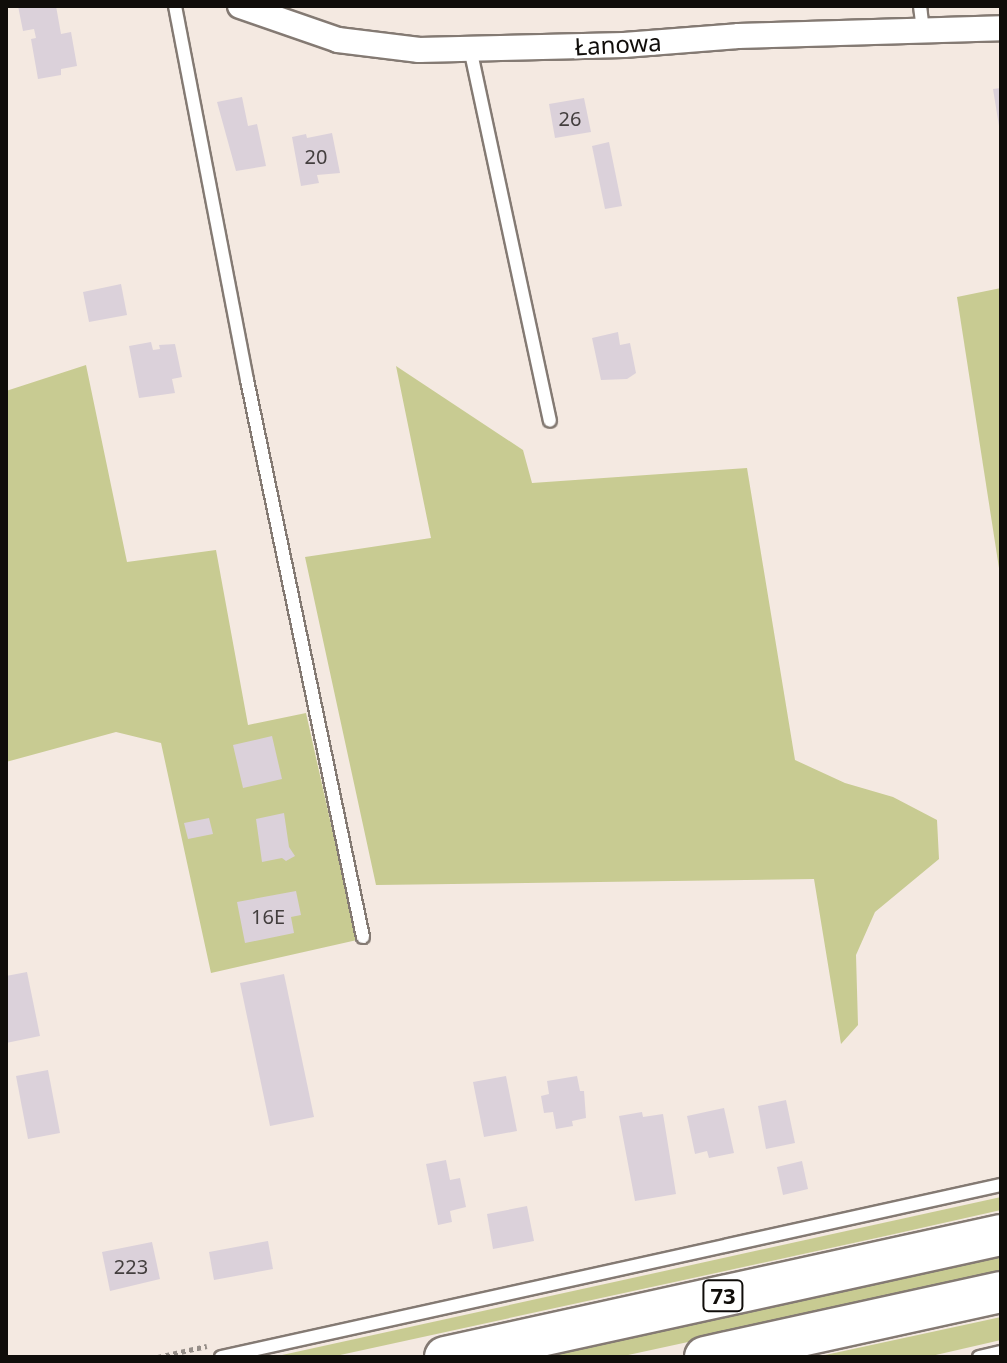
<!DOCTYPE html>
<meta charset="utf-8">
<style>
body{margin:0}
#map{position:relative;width:1007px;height:1363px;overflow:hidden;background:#f4e9e1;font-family:"Noto Sans",sans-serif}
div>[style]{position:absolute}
.green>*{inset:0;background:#c8cb92}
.building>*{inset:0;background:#dbd1da}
.path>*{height:5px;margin-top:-2.5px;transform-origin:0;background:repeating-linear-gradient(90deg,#968e88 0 4px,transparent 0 8px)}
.roads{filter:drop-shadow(2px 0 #847a73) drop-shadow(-2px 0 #847a73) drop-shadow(0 2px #847a73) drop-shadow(0 -2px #847a73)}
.service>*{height:12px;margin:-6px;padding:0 6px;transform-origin:6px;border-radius:6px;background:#fff}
.minor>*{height:24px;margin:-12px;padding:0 12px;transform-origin:12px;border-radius:12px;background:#fff}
.primary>*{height:40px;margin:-20px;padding:0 20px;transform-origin:20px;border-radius:20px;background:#fff}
span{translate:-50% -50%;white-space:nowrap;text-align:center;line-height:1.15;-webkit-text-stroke:6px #fff;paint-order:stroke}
.number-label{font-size:20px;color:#433e3e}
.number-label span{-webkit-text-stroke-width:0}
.shield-label span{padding:2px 6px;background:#fff;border:2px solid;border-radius:6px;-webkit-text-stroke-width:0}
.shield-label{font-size:22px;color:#100d0a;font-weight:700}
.street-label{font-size:24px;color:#100d0a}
.frame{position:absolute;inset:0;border:8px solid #100d0a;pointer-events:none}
</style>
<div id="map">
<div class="green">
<div style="clip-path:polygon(1001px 288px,1001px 581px,957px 297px)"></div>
<div style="clip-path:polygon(86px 365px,127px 562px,216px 550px,248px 725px,306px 713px,357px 940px,211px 973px,161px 743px,116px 732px,6px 762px,6px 391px)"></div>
<div style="clip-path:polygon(396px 366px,523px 450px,532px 483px,747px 468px,795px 760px,845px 783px,893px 797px,937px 820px,939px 859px,875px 912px,856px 955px,858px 1025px,841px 1044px,814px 879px,376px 885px,305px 557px,431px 538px)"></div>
<div style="clip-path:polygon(1001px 1197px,1001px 1210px,890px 1235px,331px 1357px,273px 1357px)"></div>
<div style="clip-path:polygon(1001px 1250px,1001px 1274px,619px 1357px,518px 1357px)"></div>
<div style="clip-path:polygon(1001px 1317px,1001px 1340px,927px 1357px,816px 1357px)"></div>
</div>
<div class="building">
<div style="clip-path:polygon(18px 6px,56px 6px,61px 34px,71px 32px,77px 66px,61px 69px,61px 75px,38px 79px,31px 39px,36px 38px,34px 29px,23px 31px)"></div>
<div style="clip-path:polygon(1001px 88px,1001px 126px,999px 126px,993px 89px)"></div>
<div style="clip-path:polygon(242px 97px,248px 126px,257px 124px,266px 166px,236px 171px,217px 102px)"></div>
<div style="clip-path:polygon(584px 98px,591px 132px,555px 138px,549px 104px)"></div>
<div style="clip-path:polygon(332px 133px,340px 173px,317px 175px,319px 183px,301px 186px,292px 137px,306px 134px,307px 138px)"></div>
<div style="clip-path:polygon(609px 142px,622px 206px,605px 209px,592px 146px)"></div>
<div style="clip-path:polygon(121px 284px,127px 315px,89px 322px,83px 292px)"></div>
<div style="clip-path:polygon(618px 332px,620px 345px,630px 343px,636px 373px,627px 379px,601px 380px,592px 338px)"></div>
<div style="clip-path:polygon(151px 342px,153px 350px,160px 349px,159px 345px,175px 344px,182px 377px,172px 379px,175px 393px,139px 398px,129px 346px)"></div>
<div style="clip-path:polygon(272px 736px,282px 779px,243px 788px,233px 745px)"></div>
<div style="clip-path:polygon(284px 813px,289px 847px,295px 856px,286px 861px,282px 858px,262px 862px,256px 819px)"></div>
<div style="clip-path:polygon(209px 818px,213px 834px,188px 839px,184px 823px)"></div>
<div style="clip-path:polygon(296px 891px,301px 915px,291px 917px,294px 933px,245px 943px,237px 902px)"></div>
<div style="clip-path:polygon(27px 972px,40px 1036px,6px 1043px,6px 976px)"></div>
<div style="clip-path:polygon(284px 974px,314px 1117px,270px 1126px,240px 983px)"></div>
<div style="clip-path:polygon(48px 1070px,60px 1133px,28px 1139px,16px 1076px)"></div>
<div style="clip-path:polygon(506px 1076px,517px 1131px,484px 1137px,473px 1082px)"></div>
<div style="clip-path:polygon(577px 1076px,580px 1091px,584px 1091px,586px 1118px,572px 1121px,573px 1126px,556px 1129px,553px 1112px,544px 1113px,541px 1096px,549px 1094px,547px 1081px)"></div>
<div style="clip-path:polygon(786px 1100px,795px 1143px,766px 1149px,758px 1106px)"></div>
<div style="clip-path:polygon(724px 1108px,734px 1153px,709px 1158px,707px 1151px,695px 1154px,687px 1116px)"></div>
<div style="clip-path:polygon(642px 1112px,643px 1117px,663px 1114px,676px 1194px,635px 1201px,619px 1116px)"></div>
<div style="clip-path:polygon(446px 1160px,450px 1180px,460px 1178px,466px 1207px,450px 1211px,452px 1222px,438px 1225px,426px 1164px)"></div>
<div style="clip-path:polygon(802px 1161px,808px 1189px,783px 1195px,777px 1167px)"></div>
<div style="clip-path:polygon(527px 1206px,534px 1241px,493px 1249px,487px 1214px)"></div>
<div style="clip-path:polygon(268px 1241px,273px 1269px,214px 1280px,209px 1252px)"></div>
<div style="clip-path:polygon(152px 1242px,160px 1279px,110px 1291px,102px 1252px)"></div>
</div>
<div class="path">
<div style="left:158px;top:1357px;width:50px;rotate:-12.7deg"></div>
</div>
<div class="roads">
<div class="service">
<div style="left:175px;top:6px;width:381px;rotate:79.1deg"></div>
<div style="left:247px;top:380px;width:569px;rotate:78.24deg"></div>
<div style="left:920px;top:6px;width:24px;rotate:83deg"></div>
<div style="left:470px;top:48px;width:381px;rotate:77.9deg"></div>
<div style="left:221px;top:1357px;width:799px;rotate:-12.44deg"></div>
<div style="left:979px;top:1357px;width:23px;rotate:-13deg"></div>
</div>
<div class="minor">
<div style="left:240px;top:6px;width:104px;rotate:19.1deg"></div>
<div style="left:338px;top:40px;width:82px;rotate:7deg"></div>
<div style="left:419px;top:50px;width:205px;rotate:-1.4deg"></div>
<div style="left:624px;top:45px;width:114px;rotate:-4.5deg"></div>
<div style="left:738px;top:36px;width:263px;rotate:-1.7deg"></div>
</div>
<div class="primary">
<div style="left:445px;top:1357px;width:569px;rotate:-12.38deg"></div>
<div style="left:705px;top:1357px;width:303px;rotate:-12.4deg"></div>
</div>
</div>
<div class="number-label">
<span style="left:570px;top:118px">26</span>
<span style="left:316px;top:156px">20</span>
<span style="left:268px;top:916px">16E</span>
<span style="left:131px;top:1266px">223</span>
</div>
<div class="shield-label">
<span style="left:723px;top:1296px">73</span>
</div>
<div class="street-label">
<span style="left:618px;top:44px;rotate:-3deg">Łanowa</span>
</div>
<div class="frame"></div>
</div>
